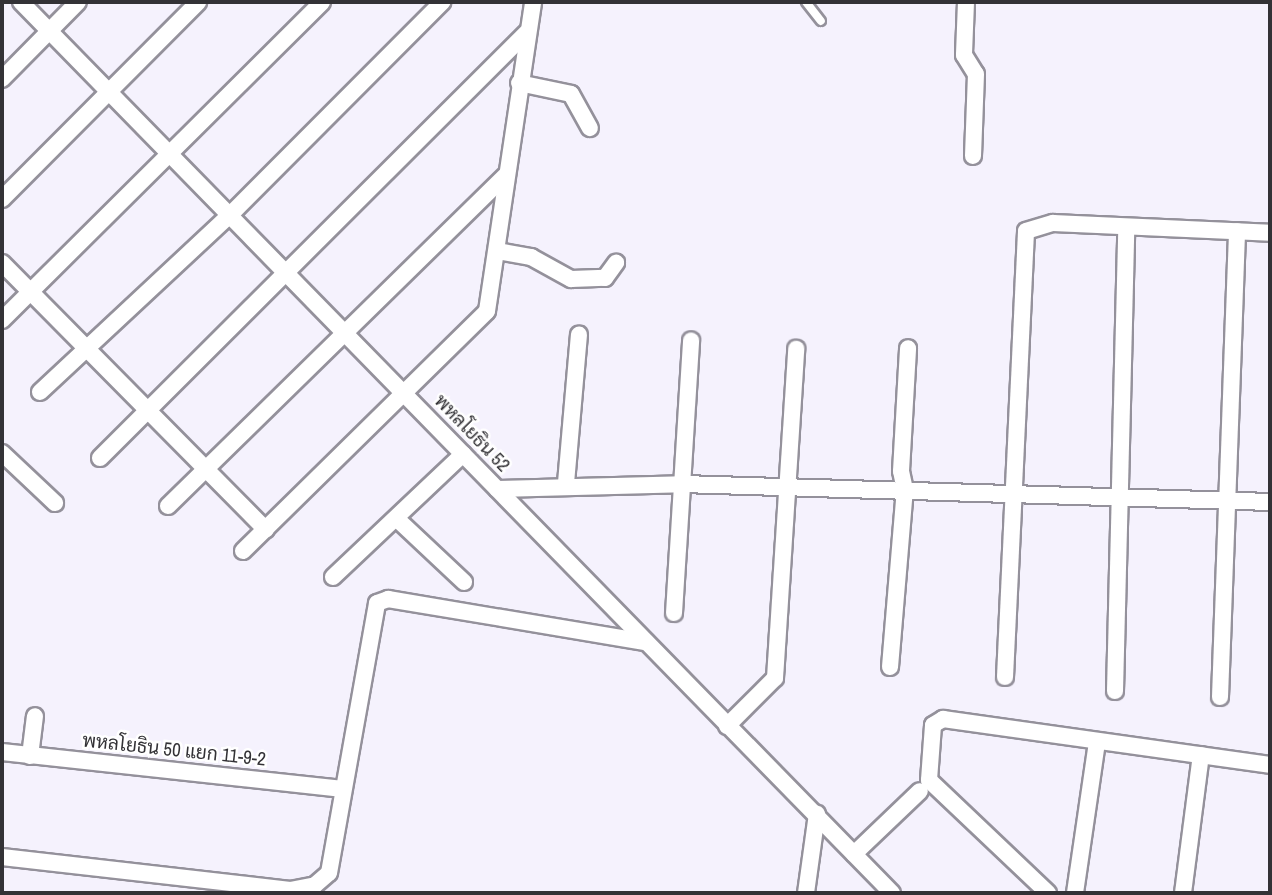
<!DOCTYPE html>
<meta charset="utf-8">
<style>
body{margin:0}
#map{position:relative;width:1272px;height:895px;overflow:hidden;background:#f5f2fd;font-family:"Archivo Narrow",Sarabun,sans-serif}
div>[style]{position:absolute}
.roads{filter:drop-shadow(2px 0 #94919b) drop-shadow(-2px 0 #94919b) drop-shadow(0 2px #94919b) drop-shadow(0 -2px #94919b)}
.service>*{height:8px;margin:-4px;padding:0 4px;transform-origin:4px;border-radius:4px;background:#fff}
.minor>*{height:16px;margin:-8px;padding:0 8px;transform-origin:8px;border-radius:8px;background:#fff}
span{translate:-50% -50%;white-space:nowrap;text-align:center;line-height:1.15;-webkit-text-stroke:5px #fff;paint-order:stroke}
.street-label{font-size:19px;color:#333236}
.frame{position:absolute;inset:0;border:4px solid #333236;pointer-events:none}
</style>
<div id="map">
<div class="roads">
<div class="service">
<div style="left:806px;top:2px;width:24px;rotate:52deg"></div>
</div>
<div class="minor">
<div style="left:21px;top:2px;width:1246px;rotate:45.65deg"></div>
<div style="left:966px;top:2px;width:53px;rotate:92.2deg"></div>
<div style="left:964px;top:55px;width:22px;rotate:58deg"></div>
<div style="left:976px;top:74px;width:82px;rotate:92.1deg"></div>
<div style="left:2px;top:79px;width:108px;rotate:-45.4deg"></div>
<div style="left:519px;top:83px;width:53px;rotate:11.9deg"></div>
<div style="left:571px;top:94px;width:39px;rotate:61deg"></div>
<div style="left:2px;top:199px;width:278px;rotate:-45.1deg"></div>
<div style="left:497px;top:251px;width:35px;rotate:10deg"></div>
<div style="left:531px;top:257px;width:46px;rotate:28.8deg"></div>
<div style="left:571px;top:279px;width:34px;rotate:-2deg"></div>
<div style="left:605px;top:278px;width:19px;rotate:-54deg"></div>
<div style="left:2px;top:263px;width:375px;rotate:45.3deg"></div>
<div style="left:2px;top:320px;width:451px;rotate:-44.8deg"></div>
<div style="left:40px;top:392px;width:260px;rotate:-43deg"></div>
<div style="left:230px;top:215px;width:301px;rotate:-45.1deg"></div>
<div style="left:2px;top:453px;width:73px;rotate:43.3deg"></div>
<div style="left:100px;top:458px;width:602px;rotate:-44.93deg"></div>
<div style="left:566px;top:483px;width:149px;rotate:-85deg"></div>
<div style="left:497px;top:489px;width:185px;rotate:-1.5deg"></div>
<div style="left:682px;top:484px;width:588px;rotate:1.75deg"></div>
<div style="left:168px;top:506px;width:472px;rotate:-44.4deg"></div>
<div style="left:397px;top:519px;width:92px;rotate:43.2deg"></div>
<div style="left:243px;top:551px;width:342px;rotate:-44.5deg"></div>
<div style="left:487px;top:311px;width:312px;rotate:-81.5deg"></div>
<div style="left:333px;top:577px;width:179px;rotate:-43.4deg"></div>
<div style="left:674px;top:613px;width:273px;rotate:-86.4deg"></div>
<div style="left:890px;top:667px;width:178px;rotate:-85.2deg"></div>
<div style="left:905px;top:490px;width:19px;rotate:-102deg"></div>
<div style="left:901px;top:471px;width:123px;rotate:-86.7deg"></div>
<div style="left:1005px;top:677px;width:446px;rotate:-87.3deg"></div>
<div style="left:1026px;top:231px;width:28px;rotate:-17deg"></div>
<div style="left:1053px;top:223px;width:217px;rotate:2.6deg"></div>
<div style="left:1115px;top:691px;width:464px;rotate:-88.6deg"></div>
<div style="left:1220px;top:697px;width:466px;rotate:-87.9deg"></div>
<div style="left:727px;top:726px;width:68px;rotate:-45deg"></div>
<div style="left:775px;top:678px;width:330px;rotate:-86.3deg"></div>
<div style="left:2px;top:752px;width:343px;rotate:6.2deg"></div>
<div style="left:30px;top:756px;width:40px;rotate:-82.9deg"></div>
<div style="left:854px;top:854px;width:91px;rotate:-43.7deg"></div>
<div style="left:2px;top:857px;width:290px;rotate:6.5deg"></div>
<div style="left:290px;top:890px;width:25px;rotate:-11deg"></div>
<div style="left:315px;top:885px;width:18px;rotate:-41deg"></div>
<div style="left:329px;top:873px;width:274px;rotate:-79.9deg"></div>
<div style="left:377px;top:603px;width:12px;rotate:-20deg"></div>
<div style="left:388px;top:599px;width:262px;rotate:9.5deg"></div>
<div style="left:806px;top:893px;width:80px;rotate:-82.1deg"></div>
<div style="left:1048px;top:893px;width:164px;rotate:-136.5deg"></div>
<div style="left:929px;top:780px;width:55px;rotate:-85.8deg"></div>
<div style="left:933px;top:725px;width:12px;rotate:-31deg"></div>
<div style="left:943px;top:719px;width:330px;rotate:8deg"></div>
<div style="left:1075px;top:893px;width:153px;rotate:-81.7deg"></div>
<div style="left:1183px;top:893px;width:139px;rotate:-82.6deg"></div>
</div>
</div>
<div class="street-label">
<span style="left:472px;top:433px;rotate:46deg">พหลโยธิน 52</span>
<span style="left:174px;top:750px;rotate:6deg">พหลโยธิน 50 แยก 11-9-2</span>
</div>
<div class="frame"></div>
</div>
